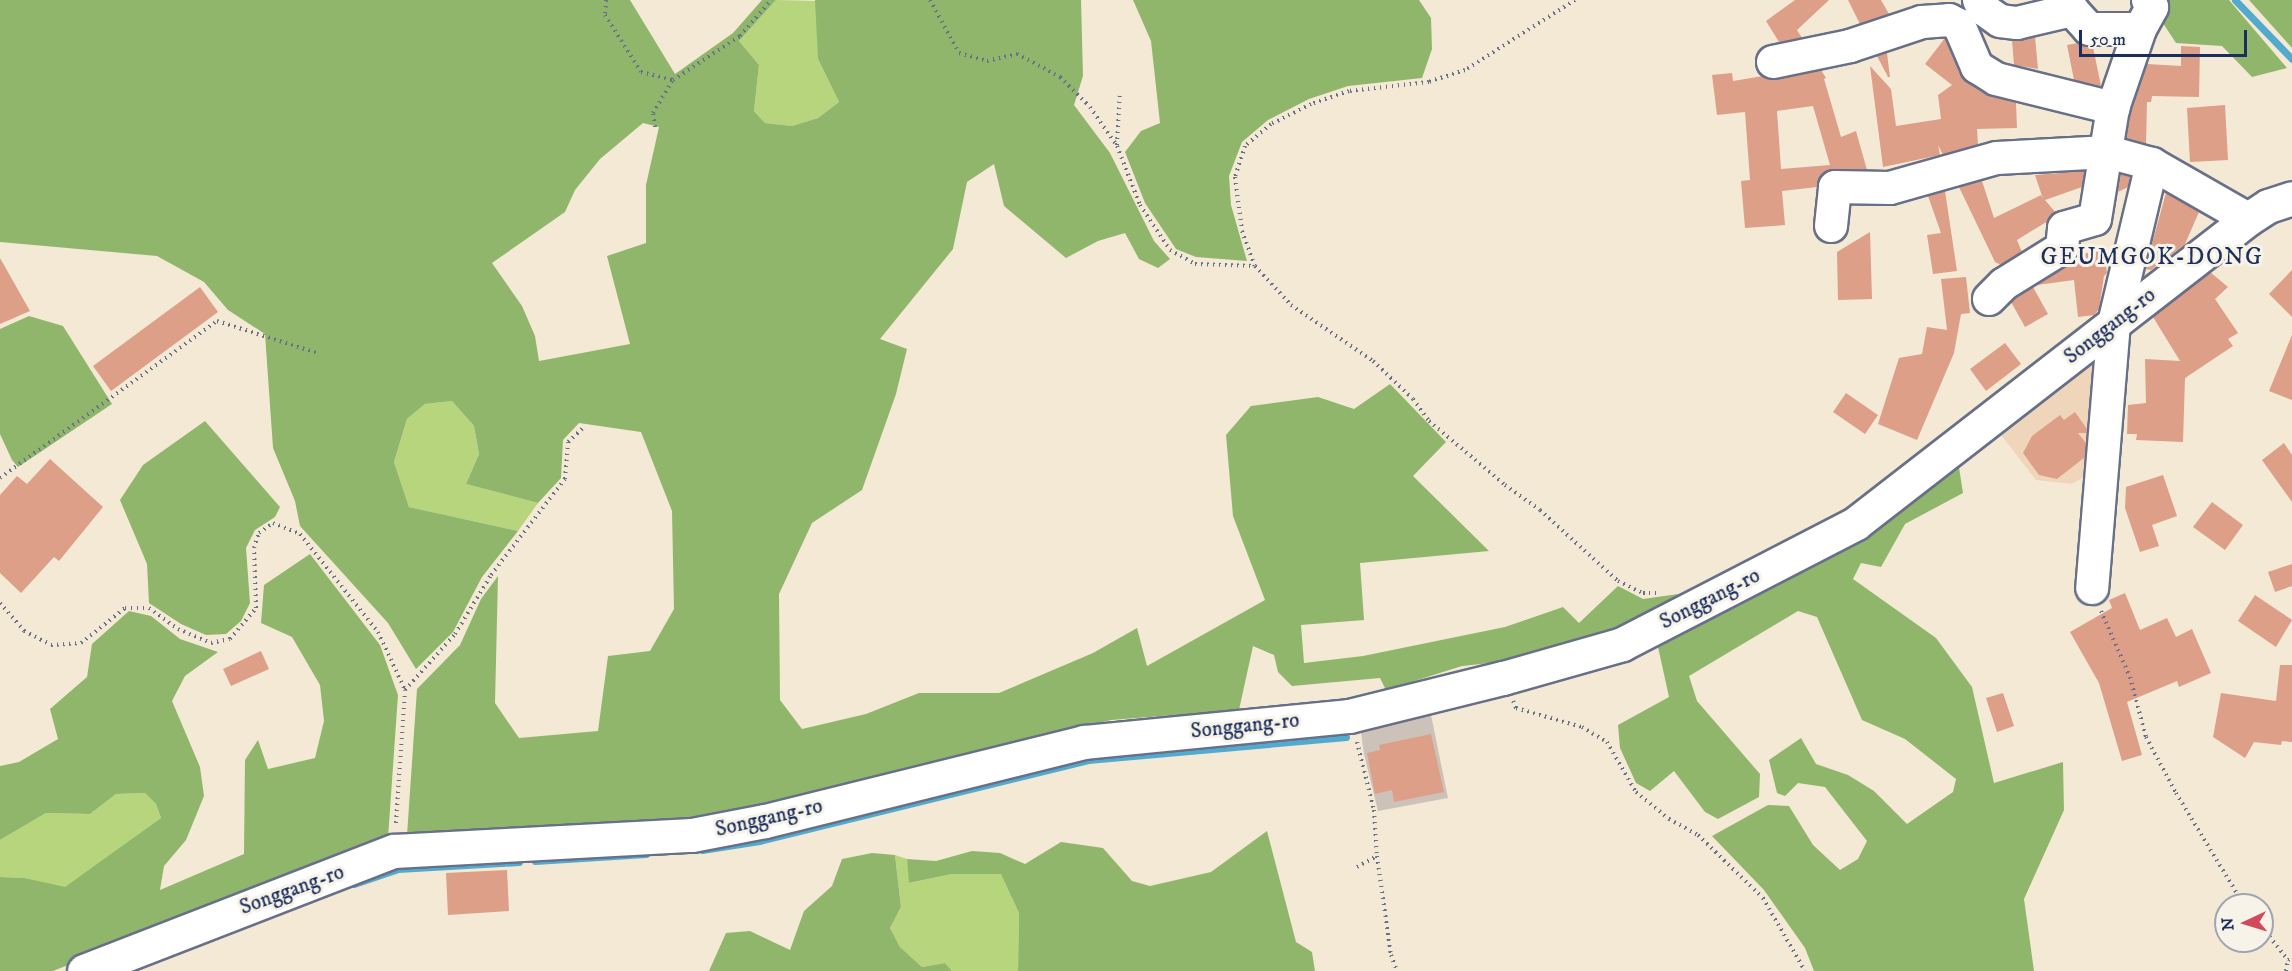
<!DOCTYPE html>
<style>
body{margin:0}
#map{position:relative;width:2292px;height:971px;overflow:hidden;background:#f4e9d5;font-family:"IM FELL DW Pica",serif}
div>[style]{position:absolute}
.built>*{inset:0;background:#efd6bb}
.industrial>*{inset:0;background:#cdc2b9}
.green>*{inset:0;background:#b6d57d}
.forest>*{inset:0;background:#90b66c}
.stream>*{height:7px;margin:-3.5px;padding:0 3.5px;transform-origin:3.5px;border-radius:3.5px;background:#52abcf}
.building>*{inset:0;background:#dd9f87}
.path>*{height:4px;margin-top:-2px;transform-origin:0;background:repeating-linear-gradient(90deg,#677088 0 1.5px,transparent 0 6px)}
.roads{filter:drop-shadow(2px 0 #677088) drop-shadow(-2px 0 #677088) drop-shadow(0 2px #677088) drop-shadow(0 -2px #677088)}
.minor>*{height:32px;margin:-16px;padding:0 16px;transform-origin:16px;border-radius:16px;background:#fff}
.major>*{height:33px;margin:-16.5px;padding:0 16.5px;transform-origin:16.5px;border-radius:16.5px;background:#fff}
span{translate:-50% -50%;white-space:nowrap;text-align:center;line-height:1.15;-webkit-text-stroke:6px #f7f3e8;paint-order:stroke}
.street-label{font-size:21px;color:#1b2f5e}
.quarter-label{font-size:24px;color:#1b2f5e;letter-spacing:1.5px}
.north{position:absolute;left:2214px;top:893px;width:60px;height:60px;box-sizing:border-box;background:#f7f3e8;border:2px solid #9fa5b1;border-radius:50%;rotate:266deg;font-size:16px;font-weight:700;line-height:24px;text-align:center;color:#1b2f5e}
.north::after{content:'';display:block;margin:auto;width:21px;height:27px;background:#d1495b;clip-path:polygon(50% 0,100% 100%,50% 72%,0 100%)}
.scale{position:absolute;left:2079px;top:30px;width:168px;height:27px;box-sizing:border-box;border:3px solid #1b2f5e;border-top:0;padding-left:8px;font-size:18px;line-height:21px;white-space:nowrap;color:#1b2f5e;-webkit-text-stroke:4px #f7f3e8;paint-order:stroke}
</style>
<div id="map">
<div class="built">
<div style="clip-path:polygon(2087px 359px,2098px 375px,2098px 469px,2072px 484px,2036px 480px,1998px 431px)"></div>
</div>
<div class="industrial">
<div style="clip-path:polygon(1430px 710px,1448px 798px,1378px 811px,1364px 754px,1360px 725px)"></div>
</div>
<div class="green">
<div style="clip-path:polygon(776px 0,817px 1px,818px 59px,839px 102px,818px 118px,792px 126px,765px 123px,754px 111px,759px 65px,739px 41px)"></div>
<div style="clip-path:polygon(452px 401px,474px 426px,479px 454px,466px 484px,538px 503px,518px 531px,409px 507px,394px 462px,407px 419px,425px 404px)"></div>
<div style="clip-path:polygon(145px 793px,156px 804px,161px 818px,65px 888px,25px 878px,0 877px,0 840px,46px 813px,90px 814px,116px 794px)"></div>
<div style="clip-path:polygon(895px 855px,907px 859px,910px 883px,952px 874px,1001px 873px,1019px 913px,1018px 971px,952px 971px,945px 963px,922px 967px,900px 947px,890px 928px,901px 907px)"></div>
</div>
<div class="forest">
<div style="clip-path:polygon(evenodd,0 0,630px 0,675px 74px,733px 33px,762px 0,776px 0,739px 41px,759px 65px,754px 111px,765px 123px,792px 126px,818px 118px,839px 102px,818px 59px,815px 0,1081px 0,1083px 76px,1074px 105px,1110px 153px,1154px 241px,1170px 259px,1158px 268px,1139px 259px,1125px 233px,1098px 241px,1066px 258px,1004px 206px,994px 164px,967px 182px,953px 249px,880px 339px,907px 349px,896px 394px,862px 490px,812px 523px,779px 594px,780px 700px,802px 729px,866px 714px,919px 693px,999px 693px,1093px 653px,1137px 628px,1147px 666px,1265px 600px,1233px 516px,1226px 435px,1251px 406px,1318px 397px,1354px 409px,1390px 384px,1446px 442px,1413px 476px,1489px 551px,1360px 563px,1364px 620px,1301px 625px,1304px 663px,1363px 656px,1505px 627px,1563px 607px,1579px 623px,1618px 586px,1643px 599px,1721px 588px,1626px 631px,1529px 659px,1462px 666px,1386px 690px,1380px 678px,1292px 686px,1278px 672px,1274px 655px,1253px 646px,1239px 710px,1111px 720px,752px 813px,646px 825px,407px 835px,417px 689px,460px 645px,481px 599px,498px 576px,495px 703px,519px 738px,598px 731px,608px 656px,650px 651px,674px 609px,672px 511px,641px 432px,579px 423px,563px 440px,561px 478px,538px 503px,466px 484px,479px 454px,474px 426px,452px 401px,425px 404px,407px 419px,394px 462px,409px 507px,518px 531px,482px 577px,453px 632px,416px 669px,388px 623px,300px 526px,295px 501px,273px 448px,265px 334px,228px 310px,204px 282px,157px 256px,0 242px,0 0,643px 123px,659px 127px,646px 185px,646px 243px,607px 256px,630px 344px,539px 361px,535px 336px,522px 306px,492px 263px,565px 212px,575px 190px,600px 159px,643px 123px)"></div>
<div style="clip-path:polygon(1133px 0,1419px 0,1431px 18px,1432px 49px,1422px 78px,1348px 86px,1309px 99px,1268px 120px,1242px 142px,1229px 176px,1231px 205px,1247px 261px,1196px 257px,1176px 249px,1145px 203px,1125px 152px,1141px 131px,1160px 123px,1151px 41px)"></div>
<div style="clip-path:polygon(2158px 0,2229px 0,2287px 68px,2252px 77px,2222px 46px,2176px 43px,2157px 14px)"></div>
<div style="clip-path:polygon(2249px 0,2292px 0,2292px 48px)"></div>
<div style="clip-path:polygon(29px 316px,63px 326px,112px 404px,18px 467px,12px 460px,0 434px,0 329px)"></div>
<div style="clip-path:polygon(205px 421px,280px 507px,275px 517px,255px 530px,246px 548px,250px 603px,241px 621px,226px 634px,206px 635px,181px 624px,149px 603px,147px 564px,120px 500px,143px 465px)"></div>
<div style="clip-path:polygon(1958px 461px,1963px 493px,1905px 524px,1881px 567px,1861px 563px,1853px 579px,1936px 638px,1972px 687px,1994px 783px,2063px 762px,2064px 810px,2024px 899px,2034px 971px,1814px 971px,1805px 948px,1764px 890px,1712px 836px,1768px 805px,1789px 806px,1813px 845px,1840px 870px,1858px 859px,1867px 841px,1825px 787px,1798px 783px,1785px 796px,1777px 793px,1769px 760px,1801px 738px,1816px 764px,1848px 775px,1874px 791px,1907px 824px,1953px 792px,1956px 779px,1905px 739px,1862px 720px,1817px 617px,1798px 611px,1689px 676px,1697px 701px,1760px 774px,1759px 797px,1718px 819px,1705px 812px,1674px 771px,1650px 791px,1636px 783px,1620px 748px,1618px 725px,1669px 697px,1658px 647px,1838px 550px)"></div>
<div style="clip-path:polygon(310px 554px,380px 645px,398px 695px,388px 838px,53px 971px,0 971px,0 877px,25px 878px,65px 887px,161px 818px,156px 804px,145px 793px,116px 794px,90px 814px,46px 813px,0 840px,0 766px,19px 762px,58px 739px,50px 709px,87px 677px,92px 644px,129px 611px,151px 616px,180px 639px,218px 652px,185px 676px,172px 701px,200px 767px,204px 796px,186px 840px,164px 866px,160px 890px,244px 854px,245px 760px,258px 740px,268px 769px,315px 758px,324px 721px,320px 685px,292px 637px,261px 623px,264px 585px)"></div>
<div style="clip-path:polygon(1267px 831px,1296px 942px,1312px 952px,1315px 971px,1018px 971px,1019px 913px,1001px 874px,952px 874px,909px 883px,907px 859px,936px 861px,972px 851px,1000px 853px,1025px 864px,1061px 842px,1103px 848px,1132px 881px,1150px 886px,1211px 872px)"></div>
<div style="clip-path:polygon(872px 853px,895px 855px,901px 907px,890px 928px,900px 947px,922px 967px,945px 963px,952px 971px,709px 971px,726px 933px,750px 931px,790px 950px,804px 911px,832px 886px,842px 859px)"></div>
</div>
<div class="stream">
<div style="left:2235px;top:0;width:82px;rotate:46deg"></div>
<div style="left:702px;top:850px;width:58px;rotate:-9deg"></div>
<div style="left:759px;top:841px;width:339px;rotate:-13.8deg"></div>
<div style="left:1088px;top:760px;width:259px;rotate:-5.1deg"></div>
<div style="left:535px;top:861px;width:111px;rotate:-3.6deg"></div>
<div style="left:354px;top:884px;width:46px;rotate:-18.8deg"></div>
<div style="left:398px;top:869px;width:121px;rotate:-3.3deg"></div>
</div>
<div class="building">
<div style="clip-path:polygon(1795px 0,1829px 0,1797px 30px,1802px 38px,1779px 42px,1766px 21px)"></div>
<div style="clip-path:polygon(1848px 0,1881px 0,1889px 14px,1860px 24px)"></div>
<div style="clip-path:polygon(2035px 37px,2038px 69px,2014px 65px,2012px 40px)"></div>
<div style="clip-path:polygon(1945px 38px,1960px 74px,1967px 82px,1991px 96px,2016px 103px,2017px 128px,1977px 129px,1978px 145px,1943px 155px,1938px 145px,1940px 155px,1883px 167px,1870px 66px,1891px 89px,1896px 126px,1941px 119px,1938px 95px,1952px 85px,1925px 64px)"></div>
<div style="clip-path:polygon(2078px 43px,2093px 47px,2101px 86px,2074px 80px,2067px 45px)"></div>
<div style="clip-path:polygon(2181px 46px,2200px 47px,2199px 97px,2152px 96px,2151px 102px,2147px 102px,2146px 144px,2126px 138px,2131px 112px,2147px 64px,2181px 66px)"></div>
<div style="clip-path:polygon(1887px 53px,1890px 77px,1888px 77px,1877px 56px)"></div>
<div style="clip-path:polygon(evenodd,1821px 70px,1826px 78px,1824px 79px,1841px 137px,1856px 131px,1867px 170px,1827px 171px,1820px 177px,1817px 187px,1782px 191px,1785px 225px,1745px 228px,1741px 181px,1750px 180px,1745px 112px,1717px 115px,1712px 75px,1732px 73px,1733px 81px,1763px 76px,1776px 80px,1821px 70px,1813px 106px,1830px 165px,1781px 169px,1777px 111px,1813px 106px)"></div>
<div style="clip-path:polygon(2225px 105px,2228px 160px,2190px 162px,2187px 108px)"></div>
<div style="clip-path:polygon(2085px 171px,2082px 187px,2045px 200px,2056px 213px,2048px 221px,2017px 240px,2022px 252px,2001px 265px,1995px 262px,1959px 187px,1982px 181px,1994px 218px,2041px 195px,2043px 199px,2035px 175px)"></div>
<div style="clip-path:polygon(2121px 174px,2130px 177px,2128px 187px,2118px 192px)"></div>
<div style="clip-path:polygon(1945px 191px,1957px 271px,1933px 274px,1927px 235px,1941px 233px,1928px 196px)"></div>
<div style="clip-path:polygon(2166px 193px,2199px 212px,2185px 244px,2151px 270px,2145px 269px)"></div>
<div style="clip-path:polygon(1870px 232px,1872px 299px,1838px 300px,1837px 252px)"></div>
<div style="clip-path:polygon(2104px 251px,2107px 273px,2104px 276px,2099px 309px,2094px 315px,2078px 317px,2074px 280px,2037px 285px,2072px 263px,2079px 254px)"></div>
<div style="clip-path:polygon(0 258px,30px 311px,0 324px)"></div>
<div style="clip-path:polygon(2292px 270px,2292px 317px,2269px 294px)"></div>
<div style="clip-path:polygon(2210px 272px,2228px 287px,2215px 299px,2238px 333px,2228px 339px,2233px 346px,2185px 378px,2183px 442px,2136px 440px,2137px 434px,2127px 434px,2128px 405px,2146px 403px,2145px 359px,2180px 361px,2153px 317px)"></div>
<div style="clip-path:polygon(1966px 277px,1970px 313px,1961px 314px,1954px 353px,1917px 440px,1878px 424px,1899px 358px,1922px 354px,1927px 327px,1947px 330px,1941px 279px)"></div>
<div style="clip-path:polygon(200px 287px,218px 312px,111px 391px,93px 366px)"></div>
<div style="clip-path:polygon(2033px 287px,2048px 314px,2025px 327px,2011px 302px)"></div>
<div style="clip-path:polygon(2292px 335px,2292px 400px,2269px 391px)"></div>
<div style="clip-path:polygon(2005px 343px,2021px 364px,1986px 391px,1970px 369px)"></div>
<div style="clip-path:polygon(1846px 393px,1878px 415px,1865px 434px,1833px 412px)"></div>
<div style="clip-path:polygon(2075px 412px,2087px 429px,2087px 433px,2078px 433px,2086px 443px,2085px 457px,2057px 479px,2039px 475px,2023px 453px,2032px 436px,2060px 415px,2064px 420px)"></div>
<div style="clip-path:polygon(2284px 443px,2292px 455px,2292px 502px,2262px 460px)"></div>
<div style="clip-path:polygon(50px 459px,103px 507px,59px 561px,54px 557px,21px 593px,0 573px,0 495px,17px 476px,27px 484px)"></div>
<div style="clip-path:polygon(2163px 475px,2177px 516px,2152px 525px,2159px 546px,2140px 552px,2125px 508px,2126px 487px)"></div>
<div style="clip-path:polygon(2212px 502px,2243px 525px,2225px 550px,2193px 527px)"></div>
<div style="clip-path:polygon(2292px 564px,2292px 586px,2275px 592px,2268px 572px)"></div>
<div style="clip-path:polygon(2125px 593px,2140px 630px,2167px 618px,2176px 637px,2192px 629px,2211px 673px,2179px 687px,2177px 681px,2127px 702px,2142px 755px,2122px 761px,2099px 683px,2070px 632px,2112px 608px,2109px 600px)"></div>
<div style="clip-path:polygon(2255px 595px,2292px 620px,2276px 647px,2238px 621px)"></div>
<div style="clip-path:polygon(261px 651px,269px 669px,231px 686px,223px 669px)"></div>
<div style="clip-path:polygon(2280px 665px,2292px 665px,2292px 742px,2282px 741px,2281px 745px,2254px 742px,2245px 758px,2213px 737px,2221px 693px,2276px 701px)"></div>
<div style="clip-path:polygon(2003px 693px,2014px 726px,1997px 732px,1986px 698px)"></div>
<div style="clip-path:polygon(1431px 734px,1444px 792px,1394px 802px,1392px 790px,1375px 794px,1367px 753px,1380px 750px,1379px 745px)"></div>
<div style="clip-path:polygon(507px 870px,509px 911px,448px 915px,446px 873px)"></div>
</div>
<div class="path">
<div style="left:606px;top:0;width:15px;rotate:94deg"></div>
<div style="left:605px;top:15px;width:67px;rotate:57.7deg"></div>
<div style="left:641px;top:72px;width:33px;rotate:14deg"></div>
<div style="left:930px;top:0;width:60px;rotate:61.3deg"></div>
<div style="left:959px;top:53px;width:29px;rotate:16deg"></div>
<div style="left:987px;top:61px;width:31px;rotate:-13deg"></div>
<div style="left:1017px;top:54px;width:49px;rotate:28.1deg"></div>
<div style="left:1060px;top:77px;width:42px;rotate:45deg"></div>
<div style="left:1090px;top:107px;width:47px;rotate:55.3deg"></div>
<div style="left:1117px;top:146px;width:63px;rotate:68.7deg"></div>
<div style="left:1140px;top:205px;width:54px;rotate:56.3deg"></div>
<div style="left:1170px;top:250px;width:29px;rotate:29deg"></div>
<div style="left:1195px;top:264px;width:60px;rotate:1.9deg"></div>
<div style="left:1575px;top:0;width:130px;rotate:147.5deg"></div>
<div style="left:1465px;top:70px;width:38px;rotate:162deg"></div>
<div style="left:1429px;top:82px;width:81px;rotate:173.6deg"></div>
<div style="left:1349px;top:91px;width:40px;rotate:161.1deg"></div>
<div style="left:1311px;top:104px;width:45px;rotate:153.4deg"></div>
<div style="left:1271px;top:124px;width:34px;rotate:140deg"></div>
<div style="left:1245px;top:146px;width:33px;rotate:108deg"></div>
<div style="left:1235px;top:177px;width:54px;rotate:82.6deg"></div>
<div style="left:1242px;top:231px;width:37px;rotate:70deg"></div>
<div style="left:1255px;top:266px;width:53px;rotate:47.3deg"></div>
<div style="left:1291px;top:305px;width:99px;rotate:34.3deg"></div>
<div style="left:1373px;top:361px;width:55px;rotate:43.5deg"></div>
<div style="left:1413px;top:399px;width:27px;rotate:54deg"></div>
<div style="left:1429px;top:421px;width:99px;rotate:40.1deg"></div>
<div style="left:1505px;top:485px;width:43px;rotate:35.5deg"></div>
<div style="left:1540px;top:510px;width:105px;rotate:42.3deg"></div>
<div style="left:1618px;top:581px;width:28px;rotate:26deg"></div>
<div style="left:1643px;top:593px;width:18px"></div>
<div style="left:655px;top:127px;width:14px;rotate:-98deg"></div>
<div style="left:653px;top:113px;width:39px;rotate:-59deg"></div>
<div style="left:673px;top:80px;width:80px;rotate:-33.3deg"></div>
<div style="left:740px;top:36px;width:48px;rotate:-49.3deg"></div>
<div style="left:1117px;top:145px;width:53px;rotate:-86.8deg"></div>
<div style="left:0;top:478px;width:268px;rotate:-35.9deg"></div>
<div style="left:217px;top:321px;width:105px;rotate:17.7deg"></div>
<div style="left:0;top:603px;width:37px;rotate:49deg"></div>
<div style="left:24px;top:631px;width:30px;rotate:27deg"></div>
<div style="left:51px;top:645px;width:30px;rotate:-4deg"></div>
<div style="left:81px;top:643px;width:56px;rotate:-38.5deg"></div>
<div style="left:125px;top:608px;width:24px"></div>
<div style="left:149px;top:608px;width:36px;rotate:36deg"></div>
<div style="left:178px;top:629px;width:36px;rotate:23deg"></div>
<div style="left:211px;top:643px;width:19px;rotate:-12deg"></div>
<div style="left:230px;top:639px;width:40px;rotate:-50deg"></div>
<div style="left:256px;top:608px;width:60px;rotate:-91.9deg"></div>
<div style="left:254px;top:548px;width:16px;rotate:-72deg"></div>
<div style="left:259px;top:533px;width:17px;rotate:-36deg"></div>
<div style="left:273px;top:523px;width:29px;rotate:22deg"></div>
<div style="left:300px;top:534px;width:125px;rotate:51.5deg"></div>
<div style="left:378px;top:632px;width:64px;rotate:65deg"></div>
<div style="left:2101px;top:611px;width:72px;rotate:66.3deg"></div>
<div style="left:2130px;top:677px;width:62px;rotate:75.1deg"></div>
<div style="left:2146px;top:737px;width:64px;rotate:61.8deg"></div>
<div style="left:2176px;top:793px;width:131px;rotate:58.7deg"></div>
<div style="left:1513px;top:701px;width:8px;rotate:67deg"></div>
<div style="left:1516px;top:708px;width:69px;rotate:16.1deg"></div>
<div style="left:1582px;top:727px;width:29px;rotate:31deg"></div>
<div style="left:1607px;top:742px;width:58px;rotate:59.9deg"></div>
<div style="left:1636px;top:792px;width:43px;rotate:39.3deg"></div>
<div style="left:1669px;top:819px;width:33px;rotate:29deg"></div>
<div style="left:1698px;top:835px;width:91px;rotate:44.1deg"></div>
<div style="left:1763px;top:898px;width:84px;rotate:60.1deg"></div>
<div style="left:1357px;top:742px;width:70px;rotate:76deg"></div>
<div style="left:1374px;top:810px;width:46px;rotate:86.3deg"></div>
<div style="left:1377px;top:856px;width:100px;rotate:82deg"></div>
<div style="left:1391px;top:955px;width:17px;rotate:69deg"></div>
<div style="left:396px;top:823px;width:133px;rotate:-86.1deg"></div>
<div style="left:405px;top:690px;width:75px;rotate:-48.2deg"></div>
<div style="left:455px;top:634px;width:69px;rotate:-58.6deg"></div>
<div style="left:491px;top:575px;width:121px;rotate:-52.4deg"></div>
<div style="left:565px;top:479px;width:37px;rotate:-85deg"></div>
<div style="left:568px;top:442px;width:22px;rotate:-43deg"></div>
<div style="left:1357px;top:867px;width:23px;rotate:-29deg"></div>
<div style="left:2262px;top:927px;width:42px;rotate:51.8deg"></div>
<div style="left:2286px;top:971px;width:11px;rotate:-80deg"></div>
<div style="left:2288px;top:960px;width:4px;rotate:-27deg"></div>
</div>
<div class="roads">
<div class="minor">
<div style="left:1979px;top:0;width:10px;rotate:66deg"></div>
<div style="left:1983px;top:9px;width:21px;rotate:35deg"></div>
<div style="left:2000px;top:21px;width:17px;rotate:7deg"></div>
<div style="left:2017px;top:23px;width:57px;rotate:-13.3deg"></div>
<div style="left:2072px;top:10px;width:25px;rotate:48deg"></div>
<div style="left:2089px;top:29px;width:51px"></div>
<div style="left:1773px;top:62px;width:79px;rotate:-11.7deg"></div>
<div style="left:1850px;top:46px;width:76px;rotate:-18.4deg"></div>
<div style="left:1922px;top:22px;width:27px;rotate:-4deg"></div>
<div style="left:1949px;top:20px;width:11px;rotate:27deg"></div>
<div style="left:1959px;top:25px;width:46px;rotate:66.8deg"></div>
<div style="left:1977px;top:67px;width:22px;rotate:32deg"></div>
<div style="left:1996px;top:79px;width:121px;rotate:13.9deg"></div>
<div style="left:2152px;top:164px;width:111px;rotate:29.8deg"></div>
<div style="left:1831px;top:226px;width:39px;rotate:-84deg"></div>
<div style="left:1835px;top:187px;width:55px;rotate:1deg"></div>
<div style="left:1890px;top:188px;width:111px;rotate:-15.7deg"></div>
<div style="left:1997px;top:158px;width:111px;rotate:-3.1deg"></div>
<div style="left:2108px;top:152px;width:46px;rotate:15.3deg"></div>
<div style="left:2152px;top:164px;width:163px;rotate:103.4deg"></div>
<div style="left:2114px;top:323px;width:266px;rotate:94.7deg"></div>
<div style="left:1989px;top:299px;width:21px;rotate:-45deg"></div>
<div style="left:2004px;top:284px;width:68px;rotate:-31.8deg"></div>
<div style="left:2062px;top:248px;width:20px;rotate:-84deg"></div>
<div style="left:2064px;top:228px;width:32px;rotate:-16deg"></div>
<div style="left:2095px;top:219px;width:112px;rotate:-80.8deg"></div>
<div style="left:2113px;top:108px;width:83px;rotate:-71.1deg"></div>
<div style="left:2140px;top:29px;width:25px;rotate:-61deg"></div>
<div style="left:2152px;top:7px;width:8px;rotate:-120deg"></div>
</div>
<div class="major">
<div style="left:84px;top:971px;width:332px;rotate:-21.2deg"></div>
<div style="left:394px;top:851px;width:298px;rotate:-3.1deg"></div>
<div style="left:692px;top:835px;width:74px;rotate:-10.9deg"></div>
<div style="left:765px;top:821px;width:329px;rotate:-13.9deg"></div>
<div style="left:1084px;top:742px;width:266px;rotate:-5.6deg"></div>
<div style="left:1349px;top:716px;width:159px;rotate:-13.9deg"></div>
<div style="left:1503px;top:678px;width:124px;rotate:-15.9deg"></div>
<div style="left:1622px;top:644px;width:263px;rotate:-27.3deg"></div>
<div style="left:1856px;top:523px;width:496px;rotate:-37.8deg"></div>
<div style="left:2248px;top:219px;width:24px;rotate:-33deg"></div>
<div style="left:2268px;top:206px;width:25px;rotate:-18deg"></div>
</div>
</div>
<div class="street-label">
<span style="left:2110px;top:326px;rotate:-38deg">Songgang-ro</span>
<span style="left:1710px;top:599px;rotate:-27deg">Songgang-ro</span>
<span style="left:1245px;top:726px;rotate:-6deg">Songgang-ro</span>
<span style="left:769px;top:818px;rotate:-13deg">Songgang-ro</span>
<span style="left:292px;top:890px;rotate:-20deg">Songgang-ro</span>
</div>
<div class="quarter-label">
<span style="left:2152px;top:258px">GEUMGOK-DONG</span>
</div>
<div class="north">N</div>
<div class="scale">50 m</div>
</div>
